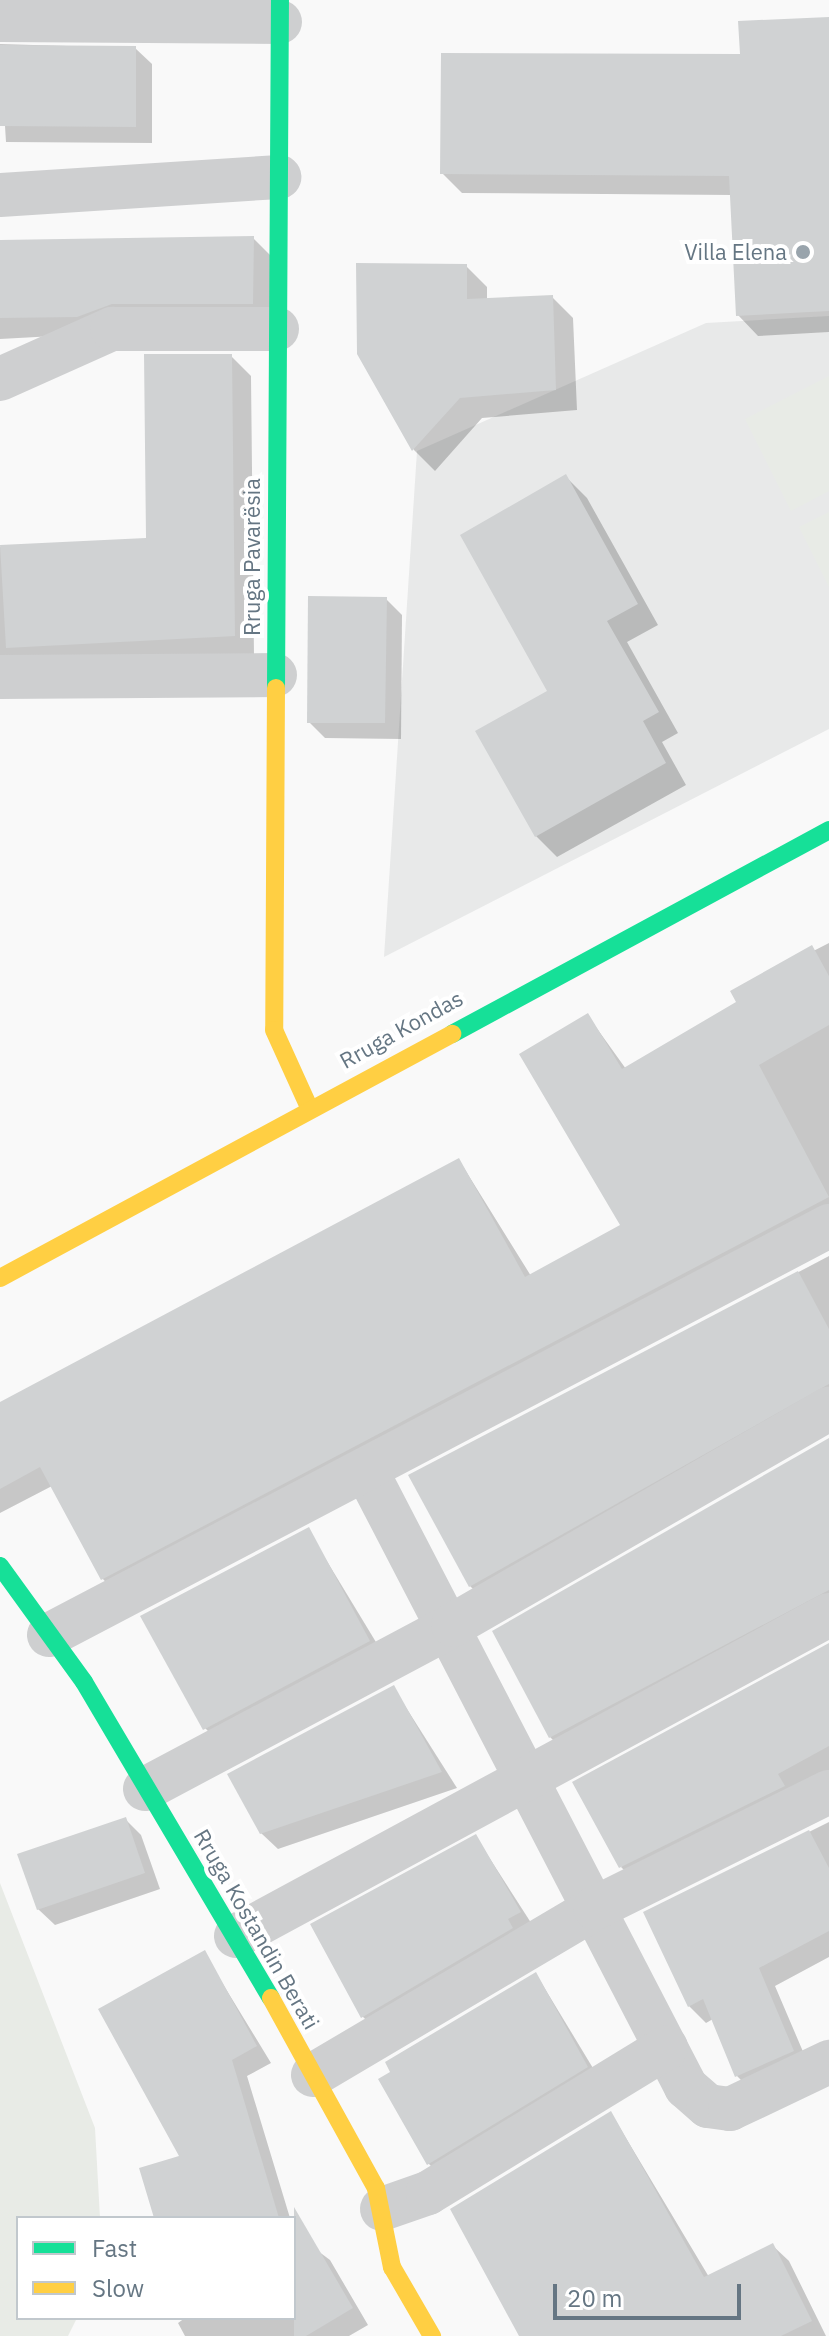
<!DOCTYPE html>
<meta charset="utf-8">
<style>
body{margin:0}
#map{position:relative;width:829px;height:2336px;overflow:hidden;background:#f9f9f9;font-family:"IBM Plex Sans",sans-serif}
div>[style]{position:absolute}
.built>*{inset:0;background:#e8e9e9}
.green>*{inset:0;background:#e8ebe6}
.shadow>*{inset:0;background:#0003}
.building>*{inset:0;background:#d0d2d3}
.street>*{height:44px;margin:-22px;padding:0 22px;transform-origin:22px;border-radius:22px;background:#cecfd0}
.fast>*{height:18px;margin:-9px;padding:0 9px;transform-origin:9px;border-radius:9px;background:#16e098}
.slow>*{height:18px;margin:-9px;padding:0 9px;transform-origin:9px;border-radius:9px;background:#ffcf43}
.dots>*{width:22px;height:22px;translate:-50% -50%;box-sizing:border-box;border:4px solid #fff;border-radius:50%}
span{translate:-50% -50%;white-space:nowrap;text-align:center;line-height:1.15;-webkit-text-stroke:8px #fff;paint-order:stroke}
.poi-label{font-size:22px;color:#657683}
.right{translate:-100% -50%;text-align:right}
.street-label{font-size:22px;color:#657683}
.legend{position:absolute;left:16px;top:2216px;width:280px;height:104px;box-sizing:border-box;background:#fff;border:2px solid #c1c8cd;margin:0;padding:10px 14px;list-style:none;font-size:24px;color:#657683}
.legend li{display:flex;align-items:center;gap:16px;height:40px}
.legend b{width:40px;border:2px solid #c1c8cd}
.scale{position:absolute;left:553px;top:2284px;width:188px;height:36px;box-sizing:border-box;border:4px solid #657683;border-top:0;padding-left:10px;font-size:24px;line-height:28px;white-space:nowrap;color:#657683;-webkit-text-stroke:6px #fff;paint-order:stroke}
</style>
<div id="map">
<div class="built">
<div style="clip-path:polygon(829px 316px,829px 729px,384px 957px,417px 451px,706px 323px)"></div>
</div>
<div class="green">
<div style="clip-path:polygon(829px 376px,829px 491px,791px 511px,745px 419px)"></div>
<div style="clip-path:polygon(829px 512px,829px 587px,799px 527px)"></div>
<div style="clip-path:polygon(0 1883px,95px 2128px,100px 2218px,18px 2218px,18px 2318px,77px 2318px,68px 2336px,0 2336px)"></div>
</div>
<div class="shadow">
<div style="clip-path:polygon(829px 19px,829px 332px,758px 336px,738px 315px,732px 195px,462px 193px,442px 173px)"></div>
<div style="clip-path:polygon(0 44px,135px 48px,152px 64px,152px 143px,6px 142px)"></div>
<div style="clip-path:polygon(253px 238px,274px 259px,274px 324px,0 339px,0 242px)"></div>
<div style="clip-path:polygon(466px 266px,487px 287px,487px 300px,552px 297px,573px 318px,577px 410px,482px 418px,435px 471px,414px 450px,359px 353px)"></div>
<div style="clip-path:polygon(231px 356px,251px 376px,254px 655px,0 668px,0 547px,148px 539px)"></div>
<div style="clip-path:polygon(566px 477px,587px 498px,658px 625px,627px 642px,678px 733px,662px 742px,686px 785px,557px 857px,536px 836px)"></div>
<div style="clip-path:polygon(386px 599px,402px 615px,401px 739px,325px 738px,309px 722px)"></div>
<div style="clip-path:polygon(829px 943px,829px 1223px,119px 1596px,102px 1578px,52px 1486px,0 1513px,0 1405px,459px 1160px,531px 1276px,623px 1226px,588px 1016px,626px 1069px,739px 1002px,733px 992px)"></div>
<div style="clip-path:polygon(829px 1256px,829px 1407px,487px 1603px,470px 1586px,411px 1476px)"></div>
<div style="clip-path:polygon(829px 1440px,829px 1613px,567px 1754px,550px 1737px)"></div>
<div style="clip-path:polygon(308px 1530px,385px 1657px,221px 1744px,205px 1728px)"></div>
<div style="clip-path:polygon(829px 1646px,829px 1789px,638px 1884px,621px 1867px)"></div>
<div style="clip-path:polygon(393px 1687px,457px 1788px,278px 1849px,261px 1833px)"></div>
<div style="clip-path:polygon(125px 1819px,141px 1835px,160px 1889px,55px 1925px,38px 1909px)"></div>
<div style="clip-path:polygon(829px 1822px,829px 1957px,775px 1986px,810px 2068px,754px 2093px,737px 2076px,713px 2019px,706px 2023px,689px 2006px,645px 1913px)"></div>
<div style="clip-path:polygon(476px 1837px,535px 1929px,379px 2032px,362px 2016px)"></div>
<div style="clip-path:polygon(204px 1953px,271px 2063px,247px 2076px,290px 2218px,156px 2218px,182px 2157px)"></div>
<div style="clip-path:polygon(536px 1974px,602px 2083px,444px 2179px,428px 2163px)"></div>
<div style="clip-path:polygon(611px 2113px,709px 2277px,772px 2245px,789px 2261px,826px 2336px,559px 2336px)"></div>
<div style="clip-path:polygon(294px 2233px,330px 2260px,368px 2325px,349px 2336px,185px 2336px,178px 2323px,185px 2318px,294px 2318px)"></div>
</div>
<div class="building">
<div style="clip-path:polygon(829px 17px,829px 311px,736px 316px,729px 176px,440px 174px,441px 53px,740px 54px,738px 21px)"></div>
<div style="clip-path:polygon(0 45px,136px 46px,136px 127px,0 126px)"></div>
<div style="clip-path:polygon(254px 236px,253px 304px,112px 304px,77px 317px,0 318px,0 240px)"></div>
<div style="clip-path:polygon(356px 263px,467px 264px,467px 299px,553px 295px,556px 390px,460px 398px,412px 451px,357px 354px)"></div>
<div style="clip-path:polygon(144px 354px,232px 354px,235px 636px,6px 648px,0 545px,146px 538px)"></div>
<div style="clip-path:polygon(566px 474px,638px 604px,607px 621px,659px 712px,643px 721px,666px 763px,535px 837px,475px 731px,547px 691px,460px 535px)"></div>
<div style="clip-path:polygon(308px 596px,387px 597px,385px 723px,307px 723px)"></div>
<div style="clip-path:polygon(812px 945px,829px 976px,829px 1025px,759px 1065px,829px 1197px,101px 1580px,40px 1467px,0 1489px,0 1402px,459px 1158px,525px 1277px,620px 1225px,519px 1054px,588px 1013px,622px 1069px,736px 1002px,730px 991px)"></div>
<div style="clip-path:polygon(798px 1271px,829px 1329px,829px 1384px,469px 1587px,408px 1475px)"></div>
<div style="clip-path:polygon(829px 1438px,829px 1590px,549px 1738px,492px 1631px)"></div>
<div style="clip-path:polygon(309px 1527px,370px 1641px,203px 1730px,140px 1616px)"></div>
<div style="clip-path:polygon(829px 1643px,829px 1746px,778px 1774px,785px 1786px,619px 1868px,572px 1782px)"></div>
<div style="clip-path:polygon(394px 1685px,442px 1772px,260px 1834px,227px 1774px)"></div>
<div style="clip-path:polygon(126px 1817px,145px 1873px,37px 1910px,17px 1854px)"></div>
<div style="clip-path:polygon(809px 1830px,829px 1868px,829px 1931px,759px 1968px,794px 2051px,735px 2077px,703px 1999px,688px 2007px,643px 1912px)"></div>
<div style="clip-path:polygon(476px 1834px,521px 1912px,508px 1919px,513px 1928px,361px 2018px,310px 1924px)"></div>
<div style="clip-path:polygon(205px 1950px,257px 2046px,232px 2060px,279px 2218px,154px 2218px,139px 2168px,179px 2156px,98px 2009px)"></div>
<div style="clip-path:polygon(536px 1972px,588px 2067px,427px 2165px,378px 2079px,390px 2072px,385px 2062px)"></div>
<div style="clip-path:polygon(611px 2111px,704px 2277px,773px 2243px,812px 2321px,781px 2336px,519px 2336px,450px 2209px)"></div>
<div style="clip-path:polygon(294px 2207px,353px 2308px,306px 2336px,294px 2336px)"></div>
</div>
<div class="street">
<div style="left:0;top:20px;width:280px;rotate:0.4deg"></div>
<div style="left:0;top:195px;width:280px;rotate:-3.7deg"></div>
<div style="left:0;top:379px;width:123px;rotate:-24.1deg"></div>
<div style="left:112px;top:329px;width:165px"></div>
<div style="left:0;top:677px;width:275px;rotate:-0.4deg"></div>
<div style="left:367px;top:1472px;width:693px;rotate:62.58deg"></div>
<div style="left:686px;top:2087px;width:29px;rotate:41deg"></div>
<div style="left:708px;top:2106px;width:22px;rotate:8deg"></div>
<div style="left:730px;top:2109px;width:110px;rotate:-25.4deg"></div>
<div style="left:49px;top:1635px;width:881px;rotate:-27.67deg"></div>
<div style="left:145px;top:1789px;width:349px;rotate:-28deg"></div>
<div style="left:453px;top:1625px;width:434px;rotate:-29.9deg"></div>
<div style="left:236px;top:1936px;width:674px;rotate:-28.43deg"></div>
<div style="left:313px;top:2075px;width:328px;rotate:-30.6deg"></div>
<div style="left:595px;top:1908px;width:261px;rotate:-26.4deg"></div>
<div style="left:382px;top:2209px;width:49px;rotate:-19.2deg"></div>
<div style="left:428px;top:2193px;width:279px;rotate:-31.4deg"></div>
</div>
<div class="fast">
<div style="left:276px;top:688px;width:688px;rotate:-89.67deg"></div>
<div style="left:452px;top:1034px;width:429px;rotate:-28.4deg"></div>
<div style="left:0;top:1566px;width:143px;rotate:54.1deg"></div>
<div style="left:84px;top:1682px;width:367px;rotate:59.4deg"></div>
</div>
<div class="slow">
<div style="left:276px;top:688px;width:342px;rotate:90.3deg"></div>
<div style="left:274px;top:1030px;width:85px;rotate:65.6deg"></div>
<div style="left:0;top:1278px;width:514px;rotate:-28.36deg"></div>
<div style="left:271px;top:1998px;width:217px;rotate:61.1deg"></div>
<div style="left:376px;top:2188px;width:81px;rotate:78.6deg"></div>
<div style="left:392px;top:2267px;width:80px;rotate:59.9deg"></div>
</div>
<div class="dots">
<div style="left:803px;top:252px;background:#99a4ac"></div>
</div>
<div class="poi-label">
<span class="right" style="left:787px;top:252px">Villa Elena</span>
</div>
<div class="street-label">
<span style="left:252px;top:557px;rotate:-90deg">Rruga Pavarësia</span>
<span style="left:401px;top:1029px;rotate:-29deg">Rruga Kondas</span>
<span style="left:257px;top:1929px;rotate:60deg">Rruga Kostandin Berati</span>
</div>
<ul class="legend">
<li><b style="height:10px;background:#16e098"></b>Fast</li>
<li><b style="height:10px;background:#ffcf43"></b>Slow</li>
</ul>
<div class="scale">20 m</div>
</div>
